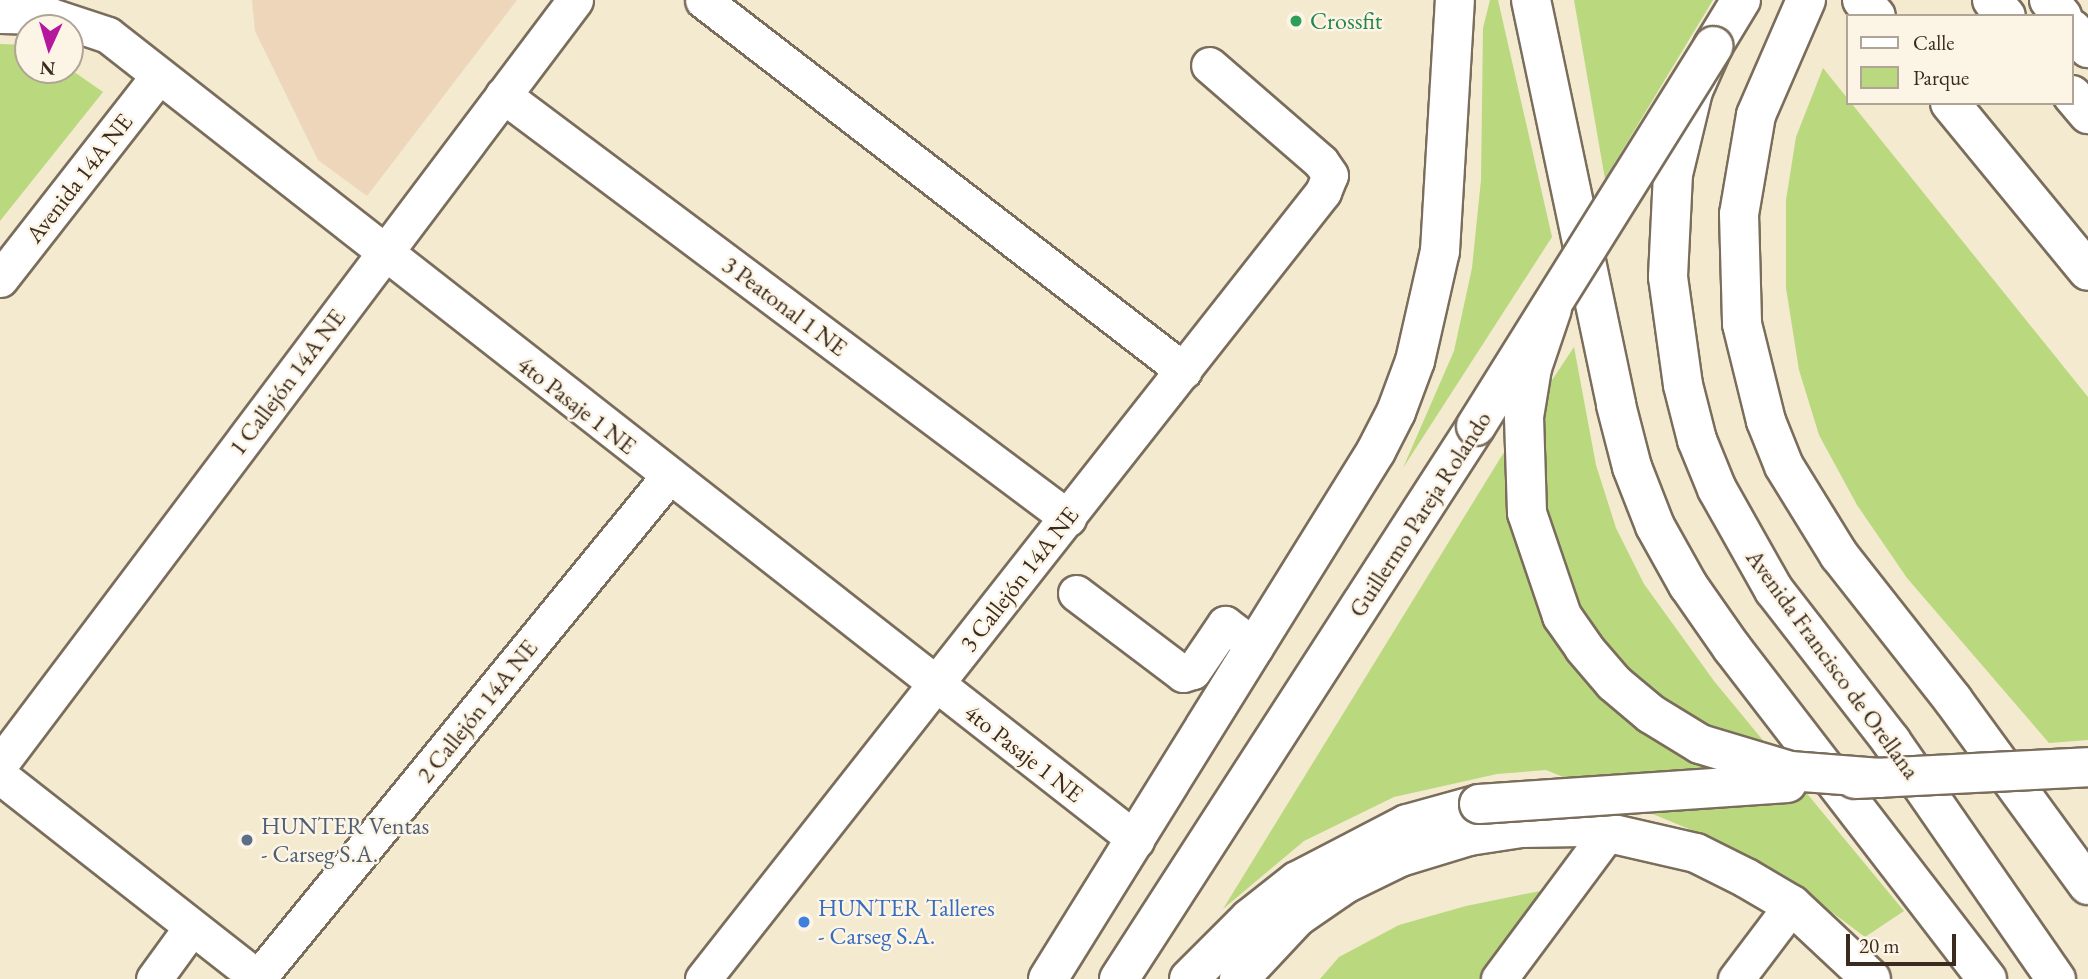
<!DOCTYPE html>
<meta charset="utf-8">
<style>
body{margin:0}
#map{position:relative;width:2088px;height:979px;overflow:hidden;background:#f3ead0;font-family:"EB Garamond",serif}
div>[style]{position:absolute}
.built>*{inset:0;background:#eed6bb}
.green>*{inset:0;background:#bad87e}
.roads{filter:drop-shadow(2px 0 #7b6d5c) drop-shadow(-2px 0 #7b6d5c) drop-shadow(0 2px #7b6d5c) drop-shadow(0 -2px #7b6d5c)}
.minor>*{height:35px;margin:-17.5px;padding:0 17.5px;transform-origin:17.5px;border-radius:17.5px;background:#fff}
.major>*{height:38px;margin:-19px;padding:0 19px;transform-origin:19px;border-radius:19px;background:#fff}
.bridges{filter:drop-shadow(2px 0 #7b6d5c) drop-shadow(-2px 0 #7b6d5c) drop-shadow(0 2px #7b6d5c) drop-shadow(0 -2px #7b6d5c)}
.major-bridge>*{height:38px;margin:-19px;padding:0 19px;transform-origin:19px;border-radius:19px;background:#fff}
.dots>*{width:19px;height:19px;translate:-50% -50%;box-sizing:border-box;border:4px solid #fcf5e5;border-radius:50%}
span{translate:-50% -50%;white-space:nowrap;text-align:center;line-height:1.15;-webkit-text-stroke:5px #fcf5e5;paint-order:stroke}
.leisure-label{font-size:24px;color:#27864d}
.left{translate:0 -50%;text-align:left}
.street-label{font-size:24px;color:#3b2a1e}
.service-label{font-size:24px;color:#4e5e75}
.shop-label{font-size:24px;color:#366cbe}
.legend{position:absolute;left:1846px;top:14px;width:228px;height:91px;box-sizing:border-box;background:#fcf5e5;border:2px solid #afa495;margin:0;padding:9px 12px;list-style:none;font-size:21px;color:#3b2a1e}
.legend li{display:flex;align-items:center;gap:14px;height:35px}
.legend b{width:35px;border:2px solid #afa495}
.north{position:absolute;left:14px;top:14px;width:70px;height:70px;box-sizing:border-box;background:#fcf5e5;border:2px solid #afa495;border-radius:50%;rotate:184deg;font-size:19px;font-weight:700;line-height:28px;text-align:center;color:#3b2a1e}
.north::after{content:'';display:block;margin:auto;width:24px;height:32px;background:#b5179e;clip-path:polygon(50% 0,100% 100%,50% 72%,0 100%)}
.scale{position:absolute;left:1846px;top:934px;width:110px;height:32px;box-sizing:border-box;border:4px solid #3b2a1e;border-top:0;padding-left:9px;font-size:21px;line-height:24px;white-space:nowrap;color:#3b2a1e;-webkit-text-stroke:5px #fcf5e5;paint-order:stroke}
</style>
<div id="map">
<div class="built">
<div style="clip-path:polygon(252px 0,517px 0,367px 196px,318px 160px,255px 31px)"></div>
</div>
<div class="green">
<div style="clip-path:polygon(1490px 0,1498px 0,1552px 237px,1403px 468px,1454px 351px,1472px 268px,1481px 180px,1483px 28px)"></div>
<div style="clip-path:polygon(1574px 0,1713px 0,1605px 179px)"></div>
<div style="clip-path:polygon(0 44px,28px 45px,28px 70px,70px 69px,103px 92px,0 221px)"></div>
<div style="clip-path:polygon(1823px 68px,2088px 397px,2088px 740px,2049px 743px,1907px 578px,1857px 505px,1819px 435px,1799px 370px,1786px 288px,1786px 200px,1796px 137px)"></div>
<div style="clip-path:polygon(1574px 347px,1596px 465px,1616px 528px,1644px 584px,1714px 681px,1904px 911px,1865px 937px,1782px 875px,1694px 831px,1546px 770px,1497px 774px,1394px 797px,1304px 841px,1223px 909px,1501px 457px)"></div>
<div style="clip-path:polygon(1560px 887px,1488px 979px,1320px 979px,1339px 957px,1399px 925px,1466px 906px)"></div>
</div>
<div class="roads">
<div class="minor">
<div style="left:703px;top:0;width:607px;rotate:37.64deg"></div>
<div style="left:0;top:15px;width:51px;rotate:1.1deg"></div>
<div style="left:51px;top:16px;width:60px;rotate:18.4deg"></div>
<div style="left:108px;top:35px;width:1306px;rotate:38.06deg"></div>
<div style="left:503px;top:95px;width:706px;rotate:36.82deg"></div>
<div style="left:0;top:279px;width:256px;rotate:-52deg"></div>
<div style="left:1076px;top:593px;width:134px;rotate:37.1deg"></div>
<div style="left:1183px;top:674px;width:10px;rotate:-17deg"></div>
<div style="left:1193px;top:671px;width:57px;rotate:-55.8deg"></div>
<div style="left:1225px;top:624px;width:38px;rotate:37deg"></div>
<div style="left:0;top:764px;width:956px;rotate:-53.03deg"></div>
<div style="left:0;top:776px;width:329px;rotate:38.1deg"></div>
<div style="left:258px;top:978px;width:649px;rotate:-50.69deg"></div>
<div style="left:154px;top:979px;width:63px;rotate:-54deg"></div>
<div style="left:703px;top:979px;width:1002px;rotate:-51.77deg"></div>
<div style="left:1323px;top:192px;width:18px;rotate:-68deg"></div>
<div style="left:1330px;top:175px;width:16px;rotate:-125deg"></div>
<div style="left:1321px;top:162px;width:148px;rotate:-139.1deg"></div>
<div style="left:1499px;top:979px;width:184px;rotate:-53.4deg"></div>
<div style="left:1736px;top:979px;width:93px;rotate:-52.9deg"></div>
</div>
<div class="major">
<div style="left:1531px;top:0;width:414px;rotate:78.1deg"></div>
<div style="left:1616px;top:405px;width:64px;rotate:75.5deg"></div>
<div style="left:1632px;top:467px;width:63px;rotate:68.7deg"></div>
<div style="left:1655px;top:526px;width:68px;rotate:60.8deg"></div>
<div style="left:1688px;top:585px;width:77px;rotate:55.1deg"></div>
<div style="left:1732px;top:648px;width:418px;rotate:52.4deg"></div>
<div style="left:1741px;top:0;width:54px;rotate:121.3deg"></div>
<div style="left:1713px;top:46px;width:49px;rotate:114deg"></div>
<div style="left:1693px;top:91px;width:85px;rotate:103.5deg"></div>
<div style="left:1673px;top:174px;width:103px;rotate:92.8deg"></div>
<div style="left:1668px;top:277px;width:109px;rotate:82.1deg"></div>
<div style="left:1683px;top:385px;width:57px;rotate:75.7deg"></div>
<div style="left:1697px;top:440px;width:53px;rotate:67.8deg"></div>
<div style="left:1717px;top:489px;width:116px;rotate:60.6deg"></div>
<div style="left:1774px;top:590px;width:191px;rotate:52.2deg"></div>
<div style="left:1891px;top:741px;width:290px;rotate:55.3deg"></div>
<div style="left:1806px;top:0;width:125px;rotate:113.5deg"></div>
<div style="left:1756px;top:115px;width:100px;rotate:99.7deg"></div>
<div style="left:1739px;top:214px;width:110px;rotate:88.4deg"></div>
<div style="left:1742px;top:324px;width:100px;rotate:76.1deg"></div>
<div style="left:1766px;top:421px;width:48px;rotate:68.2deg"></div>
<div style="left:1784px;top:466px;width:105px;rotate:58.3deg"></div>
<div style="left:1839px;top:555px;width:184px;rotate:51.8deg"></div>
<div style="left:1953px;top:700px;width:229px;rotate:53.9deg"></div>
<div style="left:1862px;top:0;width:21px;rotate:49deg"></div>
<div style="left:1992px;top:0;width:21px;rotate:49deg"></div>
<div style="left:2049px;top:0;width:21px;rotate:51deg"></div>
<div style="left:2072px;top:29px;width:25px;rotate:50deg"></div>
<div style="left:2072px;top:95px;width:25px;rotate:50deg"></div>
<div style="left:1950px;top:103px;width:217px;rotate:50.6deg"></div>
<div style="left:1048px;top:979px;width:622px;rotate:-58.15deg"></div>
<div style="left:1376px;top:451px;width:44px;rotate:-62.9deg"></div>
<div style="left:1396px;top:412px;width:54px;rotate:-69.6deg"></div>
<div style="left:1415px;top:361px;width:113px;rotate:-77.2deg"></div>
<div style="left:1440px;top:251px;width:251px;rotate:-86.6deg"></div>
<div style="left:1119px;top:979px;width:658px;rotate:-57.15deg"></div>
<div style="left:1189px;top:979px;width:85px;rotate:-45deg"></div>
<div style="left:1249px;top:919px;width:61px;rotate:-38.4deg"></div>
<div style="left:1297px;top:881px;width:124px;rotate:-27.4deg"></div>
<div style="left:1407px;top:824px;width:75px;rotate:-15.5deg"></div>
<div style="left:1239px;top:979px;width:85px;rotate:-46.9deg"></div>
<div style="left:1297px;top:917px;width:58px;rotate:-34.5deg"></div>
<div style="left:1345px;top:884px;width:61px;rotate:-26.1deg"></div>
<div style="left:1400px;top:857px;width:72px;rotate:-16.9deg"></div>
<div style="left:1469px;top:836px;width:53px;rotate:-8.7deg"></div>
<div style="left:1521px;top:828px;width:62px;rotate:-0.9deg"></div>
<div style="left:1583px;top:827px;width:116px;rotate:13deg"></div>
<div style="left:1696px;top:853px;width:56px;rotate:26.6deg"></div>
<div style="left:1746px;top:878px;width:53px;rotate:30.4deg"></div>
<div style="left:1792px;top:905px;width:108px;rotate:43.1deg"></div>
</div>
</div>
<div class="bridges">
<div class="major-bridge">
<div style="left:1552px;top:309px;width:62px;rotate:108.7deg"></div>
<div style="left:1532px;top:368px;width:50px;rotate:99.3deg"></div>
<div style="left:1524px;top:417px;width:96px;rotate:88.2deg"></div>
<div style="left:1527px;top:513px;width:109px;rotate:71.2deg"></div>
<div style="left:1562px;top:616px;width:39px;rotate:55deg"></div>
<div style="left:1584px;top:648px;width:46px;rotate:49.4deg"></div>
<div style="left:1614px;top:683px;width:48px;rotate:40deg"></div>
<div style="left:1651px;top:714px;width:57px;rotate:31.5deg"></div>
<div style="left:1700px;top:744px;width:94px;rotate:16.7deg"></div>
<div style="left:1790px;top:771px;width:90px;rotate:4.4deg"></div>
<div style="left:1476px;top:426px;width:448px;rotate:-58deg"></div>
<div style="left:1855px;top:779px;width:233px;rotate:-2.9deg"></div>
<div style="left:1479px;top:804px;width:309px;rotate:-3.9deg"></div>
</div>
</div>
<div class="dots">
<div style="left:1296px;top:21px;background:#2e9e5b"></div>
<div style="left:247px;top:840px;background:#5c6f8a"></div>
<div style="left:804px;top:922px;background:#3f7fe0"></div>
</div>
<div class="leisure-label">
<span class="left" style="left:1310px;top:21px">Crossfit</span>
</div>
<div class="street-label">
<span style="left:79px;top:178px;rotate:-52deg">Avenida 14A NE</span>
<span style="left:785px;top:306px;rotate:37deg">3 Peatonal 1 NE</span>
<span style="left:287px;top:382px;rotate:-53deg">1 Callejón 14A NE</span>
<span style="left:577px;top:405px;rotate:38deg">4to Pasaje 1 NE</span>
<span style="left:1420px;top:514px;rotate:-57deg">Guillermo Pareja Rolando</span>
<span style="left:1019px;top:579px;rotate:-52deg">3 Callejón 14A NE</span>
<span style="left:1833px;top:664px;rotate:54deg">Avenida Francisco de Orellana</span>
<span style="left:477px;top:711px;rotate:-51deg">2 Callejón 14A NE</span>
<span style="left:1024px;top:753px;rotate:38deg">4to Pasaje 1 NE</span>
</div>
<div class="service-label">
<span class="left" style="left:261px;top:840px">HUNTER Ventas<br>- Carseg S.A.</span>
</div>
<div class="shop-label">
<span class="left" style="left:818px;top:922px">HUNTER Talleres<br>- Carseg S.A.</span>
</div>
<ul class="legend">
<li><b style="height:9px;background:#fff"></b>Calle</li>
<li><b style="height:19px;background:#bad87e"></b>Parque</li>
</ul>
<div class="north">N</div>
<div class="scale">20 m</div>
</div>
